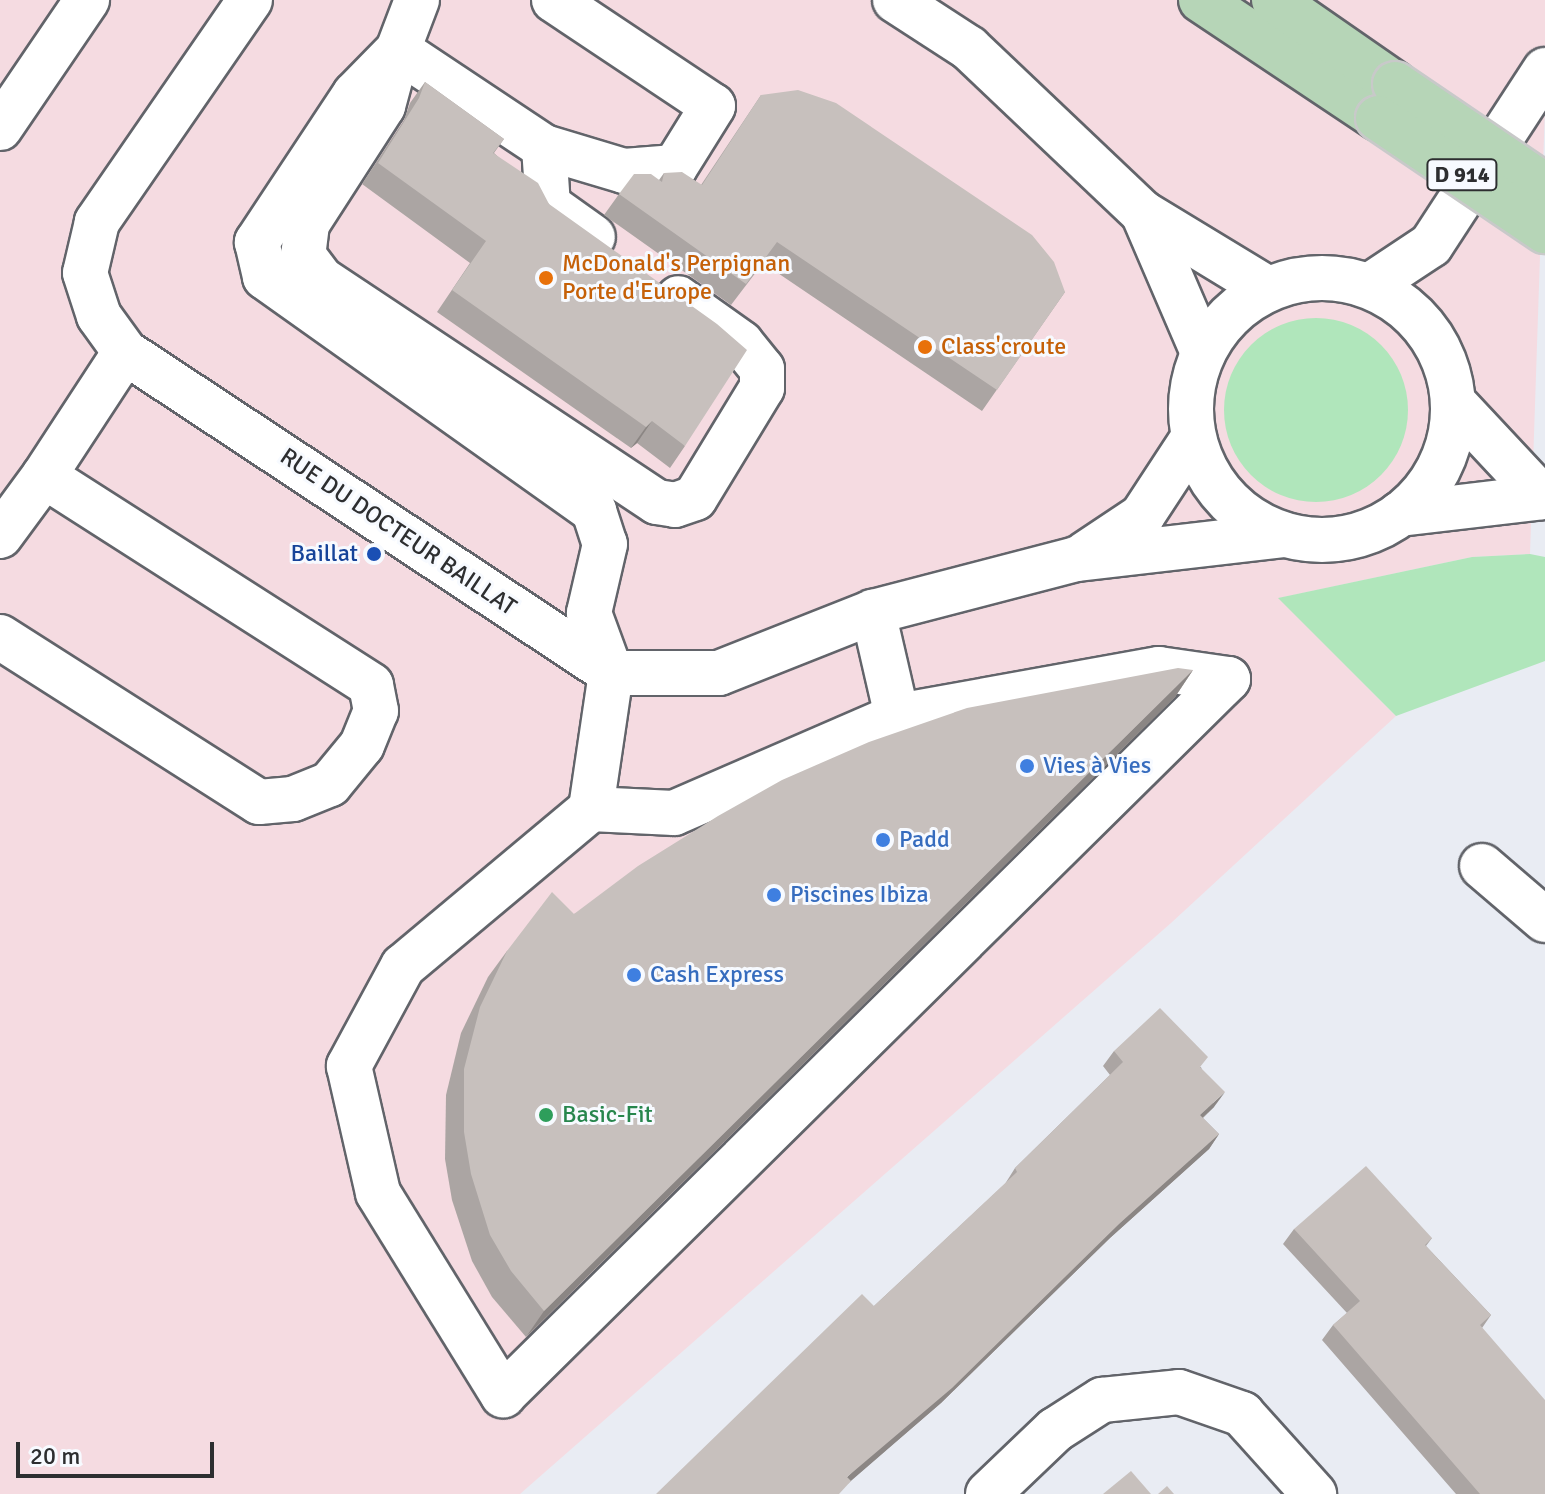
<!DOCTYPE html>
<meta charset="utf-8">
<style>
body{margin:0}
#map{position:relative;width:1545px;height:1494px;overflow:hidden;background:#e9ecf3;font-family:Signika,sans-serif}
div>[style]{position:absolute}
.commercial>*{inset:0;background:#f5dbe1}
.green>*{inset:0;background:#b0e6bb}
.round{border-radius:50%}
.roads{filter:drop-shadow(2px 0 #62646a) drop-shadow(-2px 0 #62646a) drop-shadow(0 2px #62646a) drop-shadow(0 -2px #62646a)}
.minor>*{height:44px;margin:-22px;padding:0 22px;transform-origin:22px;border-radius:22px;background:#fff}
.minor>.ring{margin:-22px;padding:0;box-sizing:content-box;background:none;border:44px solid #fff;border-radius:50%}
.major>*{height:44px;margin:-22px;padding:0 22px;transform-origin:22px;border-radius:22px;background:#b6d5b7}
.bridges{filter:drop-shadow(2px 0 #c8c9c9) drop-shadow(-2px 0 #c8c9c9) drop-shadow(0 2px #c8c9c9) drop-shadow(0 -2px #c8c9c9)}
.major-bridge>*{height:44px;margin:-22px;padding:0 22px;transform-origin:22px;border-radius:22px;background:#b6d5b7}
.wall>*{inset:0;background:#aba5a3}
.shaded-wall>*{inset:0;background:#8b8684}
.building>*{inset:0;background:#c7c0bd}
.dots>*{width:22px;height:22px;translate:-50% -50%;box-sizing:border-box;border:4px solid #f7faff;border-radius:50%}
span{translate:-50% -50%;white-space:nowrap;text-align:center;line-height:1.15;-webkit-text-stroke:6px #f7faff;paint-order:stroke}
.shield-label span{padding:2px 6px;background:#f7faff;border:2px solid;border-radius:6px;-webkit-text-stroke-width:0}
.shield-label{font-size:22px;color:#2d2e30;font-weight:700}
.food-label{font-size:24px;color:#c56008}
.left{translate:0 -50%;text-align:left}
.street-label{font-size:24px;color:#2d2e30}
.transit-label{font-size:24px;color:#164399}
.right{translate:-100% -50%;text-align:right}
.shop-label{font-size:24px;color:#366cbe}
.leisure-label{font-size:24px;color:#27864d}
.scale{position:absolute;left:16px;top:1442px;width:198px;height:36px;box-sizing:border-box;border:4px solid #2d2e30;border-top:0;padding-left:10px;font-size:24px;line-height:28px;white-space:nowrap;color:#2d2e30;-webkit-text-stroke:6px #f7faff;paint-order:stroke}
</style>
<div id="map">
<div class="commercial">
<div style="clip-path:polygon(0 0,1545px 0,1545px 107px,1530px 554px,1472px 557px,1279px 598px,1396px 716px,1171px 923px,520px 1494px,0 1494px)"></div>
</div>
<div class="green">
<div class="round" style="left:1224px;top:318px;width:184px;height:184px"></div>
<div style="clip-path:polygon(1530px 554px,1545px 557px,1545px 661px,1396px 716px,1278px 598px,1472px 557px)"></div>
</div>
<div class="roads">
<div class="minor">
<div style="left:250px;top:0;width:270px;rotate:124.6deg"></div>
<div style="left:97px;top:222px;width:52px;rotate:103.2deg"></div>
<div style="left:85px;top:273px;width:45px;rotate:72deg"></div>
<div style="left:99px;top:316px;width:44px;rotate:54.2deg"></div>
<div style="left:125px;top:352px;width:582px;rotate:33.44deg"></div>
<div style="left:611px;top:673px;width:108px"></div>
<div style="left:719px;top:673px;width:166px;rotate:-21.6deg"></div>
<div style="left:873px;top:612px;width:210px;rotate:-14.6deg"></div>
<div style="left:1076px;top:559px;width:210px;rotate:-6.6deg"></div>
<div style="left:417px;top:0;width:53px;rotate:110.8deg"></div>
<div style="left:398px;top:50px;width:62px;rotate:134.3deg"></div>
<div style="left:355px;top:94px;width:178px;rotate:123.5deg"></div>
<div style="left:257px;top:242px;width:36px;rotate:77deg"></div>
<div style="left:265px;top:277px;width:404px;rotate:35.4deg"></div>
<div style="left:594px;top:511px;width:35px;rotate:72deg"></div>
<div style="left:605px;top:544px;width:71px;rotate:103.1deg"></div>
<div style="left:589px;top:613px;width:64px;rotate:69.9deg"></div>
<div style="left:611px;top:673px;width:137px;rotate:98.4deg"></div>
<div style="left:591px;top:809px;width:245px;rotate:140.1deg"></div>
<div style="left:403px;top:966px;width:114px;rotate:118.4deg"></div>
<div style="left:349px;top:1066px;width:130px;rotate:77.1deg"></div>
<div style="left:378px;top:1193px;width:238px;rotate:58.3deg"></div>
<div style="left:503px;top:1395px;width:1019px;rotate:-44.64deg"></div>
<div style="left:1228px;top:679px;width:70px;rotate:-171.8deg"></div>
<div style="left:1159px;top:669px;width:266px;rotate:169.8deg"></div>
<div style="left:897px;top:716px;width:107px;rotate:-103deg"></div>
<div style="left:554px;top:0;width:191px;rotate:33.7deg"></div>
<div style="left:713px;top:106px;width:72px;rotate:121.9deg"></div>
<div style="left:675px;top:167px;width:51px;rotate:175.5deg"></div>
<div style="left:624px;top:171px;width:84px;rotate:-163.3deg"></div>
<div style="left:544px;top:147px;width:175px;rotate:-146.4deg"></div>
<div style="left:398px;top:50px;width:58px;rotate:105deg"></div>
<div style="left:383px;top:106px;width:140px;rotate:122.8deg"></div>
<div style="left:307px;top:224px;width:31px;rotate:97deg"></div>
<div style="left:303px;top:255px;width:30px;rotate:53deg"></div>
<div style="left:321px;top:279px;width:403px;rotate:33.6deg"></div>
<div style="left:657px;top:502px;width:18px;rotate:9deg"></div>
<div style="left:675px;top:505px;width:21px;rotate:-19deg"></div>
<div style="left:695px;top:498px;width:129px;rotate:-58.7deg"></div>
<div style="left:762px;top:388px;width:19px;rotate:-90deg"></div>
<div style="left:762px;top:369px;width:33px;rotate:-129deg"></div>
<div style="left:741px;top:343px;width:77px;rotate:-144.5deg"></div>
<div style="left:895px;top:0;width:88px;rotate:33deg"></div>
<div style="left:969px;top:48px;width:240px;rotate:43.5deg"></div>
<div style="left:1143px;top:213px;width:146px;rotate:31.3deg"></div>
<div style="left:0;top:128px;width:155px;rotate:-55.8deg"></div>
<div style="left:544px;top:147px;width:58px;rotate:86.1deg"></div>
<div style="left:548px;top:205px;width:55px;rotate:35.4deg"></div>
<div style="left:1143px;top:213px;width:151px;rotate:66.7deg"></div>
<div class="ring" style="left:1191px;top:278px;width:218px;height:218px"></div>
<div style="left:1369px;top:286px;width:74px;rotate:-33.5deg"></div>
<div style="left:1431px;top:245px;width:209px;rotate:-56.9deg"></div>
<div style="left:1454px;top:403px;width:129px;rotate:46.9deg"></div>
<div style="left:1400px;top:514px;width:146px;rotate:-6.7deg"></div>
<div style="left:0;top:536px;width:74px;rotate:-53.7deg"></div>
<div style="left:44px;top:476px;width:148px;rotate:-56.8deg"></div>
<div style="left:1085px;top:554px;width:69px;rotate:-33.7deg"></div>
<div style="left:1142px;top:516px;width:93px;rotate:-56.8deg"></div>
<div style="left:0;top:637px;width:307px;rotate:32.5deg"></div>
<div style="left:259px;top:802px;width:34px;rotate:-5deg"></div>
<div style="left:293px;top:799px;width:40px;rotate:-22deg"></div>
<div style="left:330px;top:784px;width:50px;rotate:-50.6deg"></div>
<div style="left:362px;top:745px;width:37px;rotate:-68deg"></div>
<div style="left:376px;top:711px;width:26px;rotate:-101deg"></div>
<div style="left:371px;top:685px;width:388px;rotate:-147.4deg"></div>
<div style="left:591px;top:809px;width:83px;rotate:2.8deg"></div>
<div style="left:674px;top:813px;width:243px;rotate:-23.5deg"></div>
<div style="left:1482px;top:866px;width:83px;rotate:40.6deg"></div>
<div style="left:988px;top:1494px;width:93px;rotate:-43.7deg"></div>
<div style="left:1055px;top:1430px;width:56px;rotate:-32.6deg"></div>
<div style="left:1102px;top:1400px;width:77px;rotate:-5.9deg"></div>
<div style="left:1179px;top:1392px;width:67px;rotate:19.2deg"></div>
<div style="left:1242px;top:1414px;width:108px;rotate:48deg"></div>
</div>
<div class="major">
<div style="left:1201px;top:0;width:213px;rotate:33.7deg"></div>
<div style="left:1274px;top:0;width:147px;rotate:34.8deg"></div>
</div>
</div>
<div class="bridges">
<div class="major-bridge">
<div style="left:1395px;top:84px;width:181px;rotate:34.2deg"></div>
<div style="left:1378px;top:118px;width:202px;rotate:34.1deg"></div>
</div>
</div>
<div class="wall">
<div style="clip-path:polygon(425px 82px,504px 139px,494px 153px,549px 204px,685px 446px,670px 468px,637px 443px,631px 448px,437px 312px,470px 263px,362px 184px,404px 120px,410px 103px)"></div>
<div style="clip-path:polygon(761px 95px,1065px 292px,982px 411px,763px 263px,731px 305px,604px 215px,619px 194px,659px 180px,664px 173px,701px 185px)"></div>
<div style="clip-path:polygon(1193px 670px,1175px 697px,526px 1337px,492px 1297px,472px 1261px,452px 1200px,445px 1159px,446px 1095px,461px 1033px,488px 977px,507px 951px,574px 914px)"></div>
<div style="clip-path:polygon(1114px 1051px,1201px 1067px,1214px 1107px,1203px 1118px,1219px 1134px,1209px 1149px,1110px 1238px,941px 1403px,850px 1481px,874px 1306px,1005px 1184px,1015px 1168px,1110px 1075px,1103px 1066px)"></div>
<div style="clip-path:polygon(1294px 1229px,1432px 1238px,1426px 1246px,1491px 1315px,1482px 1328px,1545px 1494px,1456px 1494px,1322px 1340px,1333px 1325px,1347px 1313px,1283px 1244px)"></div>
</div>
<div class="shaded-wall">
<div style="clip-path:polygon(652px 421px,637px 443px,631px 448px,646px 427px)"></div>
<div style="clip-path:polygon(1193px 670px,1175px 697px,526px 1337px,544px 1311px)"></div>
<div style="clip-path:polygon(1225px 1092px,1214px 1107px,1189px 1130px,1200px 1115px)"></div>
<div style="clip-path:polygon(1219px 1134px,1209px 1149px,1110px 1238px,941px 1403px,837px 1493px,847px 1477px,1120px 1223px)"></div>
</div>
<div class="building">
<div style="clip-path:polygon(425px 82px,504px 139px,493px 153px,538px 183px,549px 204px,717px 324px,747px 350px,685px 446px,652px 421px,646px 427px,452px 290px,486px 241px,378px 163px,419px 98px)"></div>
<div style="clip-path:polygon(798px 90px,836px 103px,1032px 235px,1054px 262px,1065px 292px,997px 390px,777px 242px,746px 284px,619px 194px,634px 174px,651px 174px,662px 182px,664px 173px,682px 172px,702px 185px,761px 95px)"></div>
<div style="clip-path:polygon(1178px 668px,1193px 670px,544px 1311px,511px 1271px,490px 1235px,471px 1174px,464px 1132px,464px 1069px,480px 1007px,507px 951px,552px 892px,574px 914px,638px 866px,718px 816px,782px 780px,869px 742px,967px 708px)"></div>
<div style="clip-path:polygon(1160px 1008px,1208px 1057px,1200px 1067px,1225px 1092px,1200px 1115px,1219px 1134px,1120px 1223px,952px 1388px,847px 1477px,851px 1481px,839px 1494px,656px 1494px,862px 1294px,874px 1306px,1017px 1172px,1015px 1168px,1123px 1062px,1114px 1051px)"></div>
<div style="clip-path:polygon(1366px 1166px,1432px 1238px,1425px 1245px,1491px 1315px,1480px 1325px,1545px 1400px,1545px 1494px,1480px 1494px,1333px 1325px,1360px 1301px,1294px 1229px)"></div>
<div style="clip-path:polygon(1131px 1471px,1151px 1494px,1103px 1494px)"></div>
<div style="clip-path:polygon(1167px 1486px,1174px 1494px,1158px 1494px)"></div>
</div>
<div class="dots">
<div style="left:546px;top:278px;background:#e8710a"></div>
<div style="left:925px;top:347px;background:#e8710a"></div>
<div style="left:374px;top:554px;background:#1a4fb4"></div>
<div style="left:1027px;top:766px;background:#3f7fe0"></div>
<div style="left:883px;top:840px;background:#3f7fe0"></div>
<div style="left:774px;top:895px;background:#3f7fe0"></div>
<div style="left:634px;top:975px;background:#3f7fe0"></div>
<div style="left:546px;top:1115px;background:#2e9e5b"></div>
</div>
<div class="shield-label">
<span style="left:1462px;top:175px">D 914</span>
</div>
<div class="food-label">
<span class="left" style="left:562px;top:278px">McDonald's Perpignan<br>Porte d'Europe</span>
<span class="left" style="left:941px;top:347px">Class'croute</span>
</div>
<div class="street-label">
<span style="left:398px;top:532px;rotate:34deg">RUE DU DOCTEUR BAILLAT</span>
</div>
<div class="transit-label">
<span class="right" style="left:358px;top:554px">Baillat</span>
</div>
<div class="shop-label">
<span class="left" style="left:1043px;top:766px">Vies à Vies</span>
<span class="left" style="left:899px;top:840px">Padd</span>
<span class="left" style="left:790px;top:895px">Piscines Ibiza</span>
<span class="left" style="left:650px;top:975px">Cash Express</span>
</div>
<div class="leisure-label">
<span class="left" style="left:562px;top:1115px">Basic-Fit</span>
</div>
<div class="scale">20 m</div>
</div>
